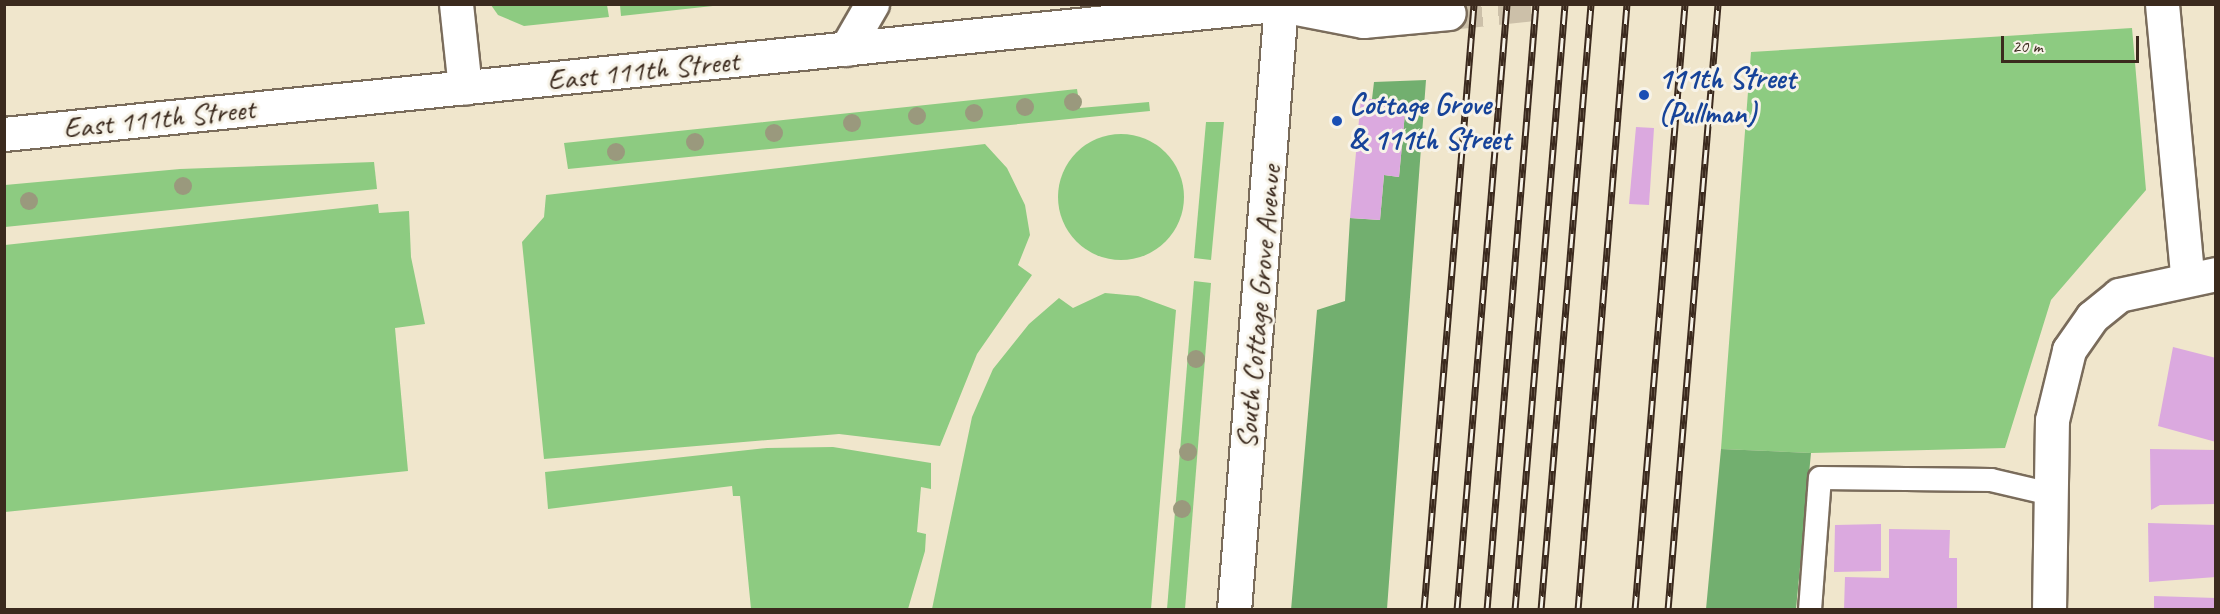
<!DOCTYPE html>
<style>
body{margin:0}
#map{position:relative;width:2220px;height:614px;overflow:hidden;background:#f0e6cc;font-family:Caveat,sans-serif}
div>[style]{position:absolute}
.green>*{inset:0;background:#8dcb81}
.round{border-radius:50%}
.forest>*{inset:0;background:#72af6f}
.building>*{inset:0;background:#dba9df}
.secondary-tunnel>*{height:33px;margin-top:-16.5px;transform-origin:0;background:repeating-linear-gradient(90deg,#ccc0a9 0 33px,transparent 0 49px)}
.roads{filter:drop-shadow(2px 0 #7a6c5b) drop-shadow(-2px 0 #7a6c5b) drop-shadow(0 2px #7a6c5b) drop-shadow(0 -2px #7a6c5b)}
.lane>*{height:22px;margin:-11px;padding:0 11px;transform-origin:11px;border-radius:11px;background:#fff}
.street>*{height:33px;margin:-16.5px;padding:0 16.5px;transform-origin:16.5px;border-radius:16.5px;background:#fff}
.secondary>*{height:33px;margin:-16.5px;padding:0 16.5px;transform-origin:16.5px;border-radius:16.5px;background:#fff}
.rail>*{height:7px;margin-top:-3.5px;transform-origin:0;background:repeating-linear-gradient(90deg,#f7f3e8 0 14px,#3b2a1e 0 28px);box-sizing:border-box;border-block:2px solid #3b2a1e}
.trees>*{width:18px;height:18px;margin:-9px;border-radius:50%;background:#9a997d}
.dots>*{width:16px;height:16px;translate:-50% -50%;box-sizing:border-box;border:3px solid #f7f3e8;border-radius:50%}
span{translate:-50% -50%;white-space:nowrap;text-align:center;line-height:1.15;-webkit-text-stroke:6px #f7f3e8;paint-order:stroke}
.street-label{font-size:30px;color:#3b2a1e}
.transit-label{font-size:30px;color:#164399;font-weight:700}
.left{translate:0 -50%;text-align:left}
.frame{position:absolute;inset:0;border:6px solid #3b2a1e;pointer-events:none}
.scale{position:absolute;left:2001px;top:36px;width:138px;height:27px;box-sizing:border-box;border:3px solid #3b2a1e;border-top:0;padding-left:8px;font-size:18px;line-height:21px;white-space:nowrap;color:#3b2a1e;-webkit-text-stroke:4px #f7f3e8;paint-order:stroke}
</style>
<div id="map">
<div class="green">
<div style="clip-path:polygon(491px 5px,607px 5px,609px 17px,524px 26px,498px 15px)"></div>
<div style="clip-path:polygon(620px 5px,620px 4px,722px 5px,621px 16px)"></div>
<div style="clip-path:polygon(2132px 28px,2146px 190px,2051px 300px,2005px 448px,1811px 453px,1721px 449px,1751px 52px)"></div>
<div style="clip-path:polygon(1077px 89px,1080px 108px,1149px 102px,1150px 111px,568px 169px,564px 143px)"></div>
<div style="clip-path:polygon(1206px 122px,1224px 122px,1211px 260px,1194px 258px)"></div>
<div class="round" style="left:1058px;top:134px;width:126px;height:126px"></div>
<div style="clip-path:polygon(985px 144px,1007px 168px,1025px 205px,1030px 235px,1018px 265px,1032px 275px,977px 354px,940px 446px,839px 434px,544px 459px,522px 242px,544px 217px,546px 195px)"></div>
<div style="clip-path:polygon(374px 162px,377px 189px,5px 227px,5px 185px,180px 169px)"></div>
<div style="clip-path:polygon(378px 204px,379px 213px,409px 211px,411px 257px,425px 324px,395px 328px,408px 471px,5px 512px,5px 245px)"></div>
<div style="clip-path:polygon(1194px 281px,1211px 283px,1185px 609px,1167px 609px)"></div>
<div style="clip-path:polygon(1105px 293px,1138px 296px,1176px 310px,1151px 609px,932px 609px,972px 417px,993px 369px,1029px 324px,1059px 298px,1073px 308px)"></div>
<div style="clip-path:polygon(833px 447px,931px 463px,931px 489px,921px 487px,917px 532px,926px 534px,925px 551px,908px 609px,751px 609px,740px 496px,733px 496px,732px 486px,548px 509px,545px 472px,767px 448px)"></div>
</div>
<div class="forest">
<div style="clip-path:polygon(1426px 80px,1387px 609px,1291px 610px,1317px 310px,1345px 301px,1350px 218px,1380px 220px,1384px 175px,1399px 177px,1406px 102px,1372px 99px,1374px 82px)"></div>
<div style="clip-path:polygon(1721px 449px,1811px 453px,1796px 609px,1706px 609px)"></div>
</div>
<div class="building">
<div style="clip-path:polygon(1361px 98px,1406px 102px,1399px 177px,1384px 175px,1380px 220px,1350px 218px)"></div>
<div style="clip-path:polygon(1636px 127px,1654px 128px,1649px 205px,1629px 204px)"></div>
<div style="clip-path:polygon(2173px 347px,2216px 358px,2216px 442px,2158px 426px)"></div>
<div style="clip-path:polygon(2150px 449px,2216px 450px,2216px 504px,2160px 505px,2151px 510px)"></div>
<div style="clip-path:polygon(2148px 523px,2216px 525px,2216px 577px,2149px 582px)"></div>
<div style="clip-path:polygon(1881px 524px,1881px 571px,1834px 572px,1835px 525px)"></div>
<div style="clip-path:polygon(1889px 529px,1950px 530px,1949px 558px,1957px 558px,1957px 609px,1844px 609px,1845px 577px,1889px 578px)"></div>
<div style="clip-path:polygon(2154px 596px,2216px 598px,2216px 610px,2154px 610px)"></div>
</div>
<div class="secondary-tunnel">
<div style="left:1449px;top:13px;width:85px;rotate:-6deg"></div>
</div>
<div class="roads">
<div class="lane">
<div style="left:1810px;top:610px;width:132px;rotate:-85.7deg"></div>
<div style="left:1820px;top:478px;width:171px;rotate:0.7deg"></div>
<div style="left:1991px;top:480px;width:57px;rotate:13.1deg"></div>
</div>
<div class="street">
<div style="left:456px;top:4px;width:84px;rotate:83.9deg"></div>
<div style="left:2162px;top:4px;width:273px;rotate:84.7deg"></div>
<div style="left:846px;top:49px;width:52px;rotate:-60deg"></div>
<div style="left:2049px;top:610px;width:190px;rotate:-89.1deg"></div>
<div style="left:2052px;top:420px;width:72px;rotate:-76.3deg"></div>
<div style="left:2069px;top:350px;width:40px;rotate:-55.1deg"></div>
<div style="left:2092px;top:317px;width:35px;rotate:-39deg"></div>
<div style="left:2119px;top:295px;width:99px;rotate:-12.2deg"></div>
</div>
<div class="secondary">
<div style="left:1281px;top:5px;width:84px;rotate:11deg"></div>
<div style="left:1363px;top:21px;width:86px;rotate:-5.3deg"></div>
<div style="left:4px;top:134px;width:1287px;rotate:-5.8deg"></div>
<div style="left:1234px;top:610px;width:608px;rotate:-85.57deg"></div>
</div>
</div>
<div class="rail">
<div style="left:1424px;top:610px;width:608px;rotate:-85.28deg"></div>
<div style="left:1457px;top:610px;width:608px;rotate:-85.28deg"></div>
<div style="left:1487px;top:610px;width:608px;rotate:-85.38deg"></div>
<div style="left:1515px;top:610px;width:608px;rotate:-85.28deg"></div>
<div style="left:1541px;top:610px;width:608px;rotate:-85.28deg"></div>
<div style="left:1578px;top:610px;width:608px;rotate:-85.38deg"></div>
<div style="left:1635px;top:610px;width:608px;rotate:-85.28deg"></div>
<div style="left:1668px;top:610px;width:608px;rotate:-85.28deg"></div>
</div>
<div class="trees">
<div style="left:1073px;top:102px"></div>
<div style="left:1025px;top:107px"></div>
<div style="left:974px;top:113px"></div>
<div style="left:917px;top:116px"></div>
<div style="left:852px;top:123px"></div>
<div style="left:774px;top:133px"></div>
<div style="left:695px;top:142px"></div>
<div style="left:616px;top:152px"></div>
<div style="left:183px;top:186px"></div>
<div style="left:29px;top:201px"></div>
<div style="left:1196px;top:359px"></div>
<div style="left:1188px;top:452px"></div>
<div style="left:1182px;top:509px"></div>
</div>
<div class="dots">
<div style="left:1644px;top:95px;background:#1a4fb4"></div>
<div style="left:1337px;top:121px;background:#1a4fb4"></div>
</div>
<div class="street-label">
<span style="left:643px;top:70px;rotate:-6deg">East 111th Street</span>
<span style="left:159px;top:118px;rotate:-6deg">East 111th Street</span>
<span style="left:1258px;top:307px;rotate:-85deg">South Cottage Grove Avenue</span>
</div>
<div class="transit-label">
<span class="left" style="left:1658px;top:95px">111th Street<br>(Pullman)</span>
<span class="left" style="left:1349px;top:121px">Cottage Grove<br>&amp; 111th Street</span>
</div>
<div class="frame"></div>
<div class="scale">20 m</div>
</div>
